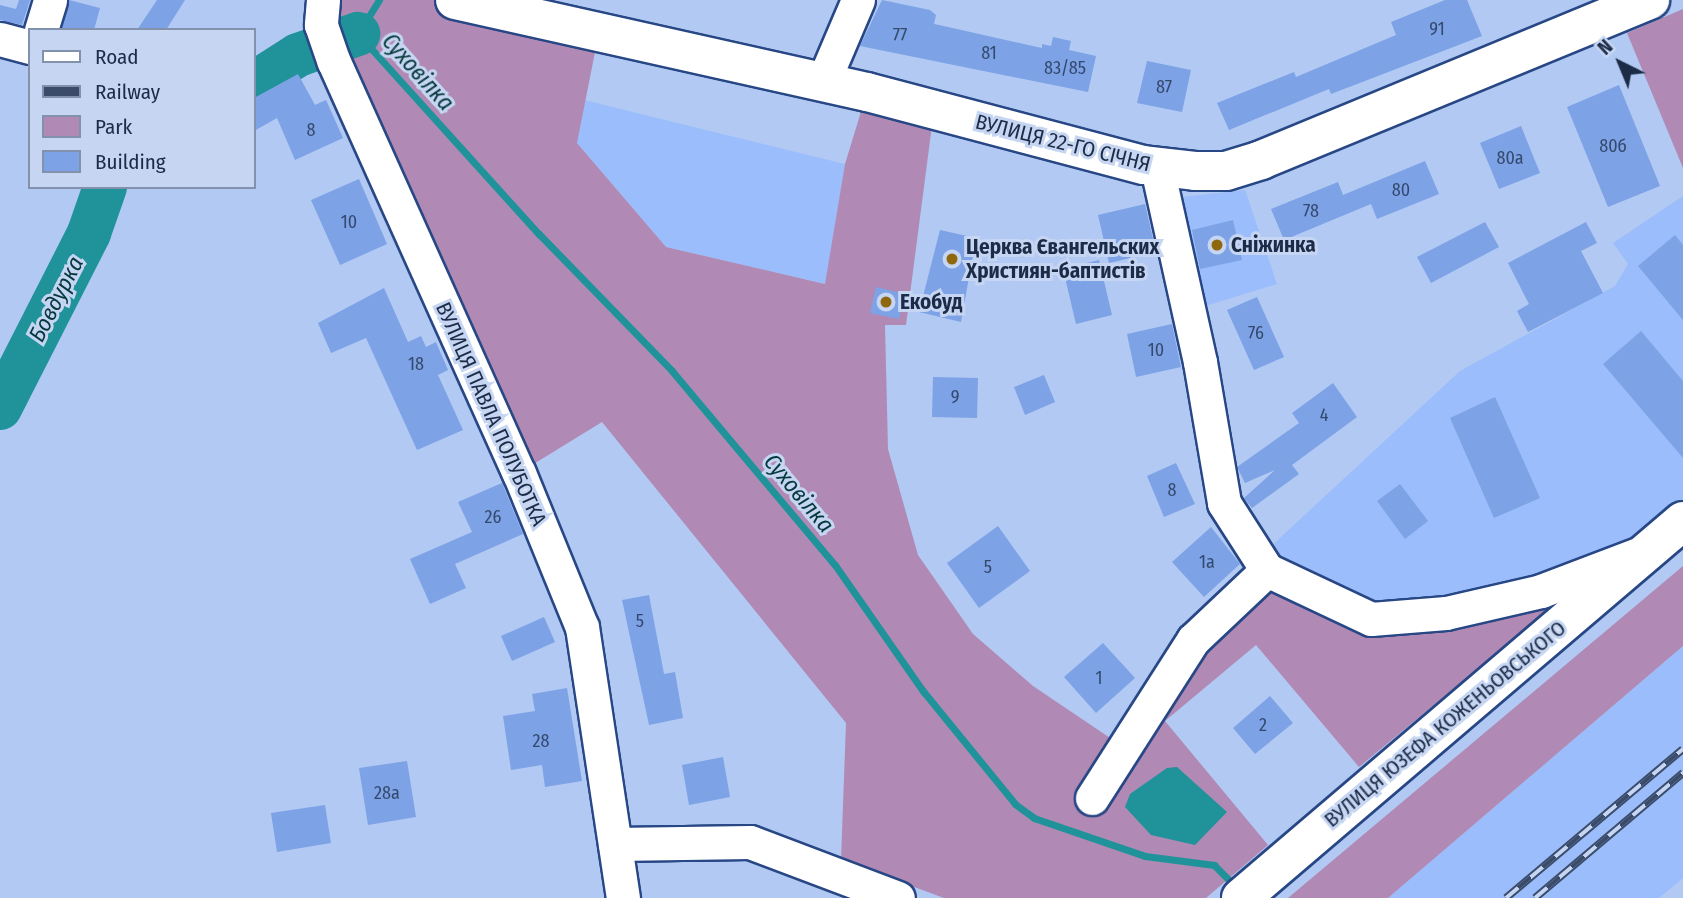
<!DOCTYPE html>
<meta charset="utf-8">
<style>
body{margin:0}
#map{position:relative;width:1683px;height:898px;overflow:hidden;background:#b1c9f3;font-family:"Fira Sans Condensed",sans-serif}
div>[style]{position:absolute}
.built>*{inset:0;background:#9cbdfb}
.green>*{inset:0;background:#b08ab5}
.water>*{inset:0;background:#20929a}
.stream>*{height:7px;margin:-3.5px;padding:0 3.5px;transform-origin:3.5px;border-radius:3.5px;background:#20929a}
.river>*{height:44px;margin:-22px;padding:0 22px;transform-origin:22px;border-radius:22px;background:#20929a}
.building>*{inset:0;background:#7da2e6}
.roads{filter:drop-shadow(2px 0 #284785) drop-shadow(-2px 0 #284785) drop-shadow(0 2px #284785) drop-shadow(0 -2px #284785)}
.minor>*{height:33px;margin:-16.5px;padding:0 16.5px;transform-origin:16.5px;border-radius:16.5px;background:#fff}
.major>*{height:38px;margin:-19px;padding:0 19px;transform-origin:19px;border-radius:19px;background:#fff}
.rail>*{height:8px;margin-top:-4px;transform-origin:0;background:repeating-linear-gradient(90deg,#c6d6f2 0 16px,#3b4c6a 0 32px);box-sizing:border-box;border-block:2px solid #3b4c6a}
.dots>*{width:19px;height:19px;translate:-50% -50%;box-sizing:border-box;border:4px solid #c6d6f2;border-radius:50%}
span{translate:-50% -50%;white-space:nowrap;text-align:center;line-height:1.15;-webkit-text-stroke:6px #c6d6f2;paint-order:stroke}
.number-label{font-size:18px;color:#34496e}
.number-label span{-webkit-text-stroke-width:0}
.street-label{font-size:21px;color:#1c2b46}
.poi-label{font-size:21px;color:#1c2b46;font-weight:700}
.left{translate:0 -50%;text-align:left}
.water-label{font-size:23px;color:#05383c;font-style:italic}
.legend{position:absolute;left:28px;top:28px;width:228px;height:161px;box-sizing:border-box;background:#c6d6f2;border:2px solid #8292ad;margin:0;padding:9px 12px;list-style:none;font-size:21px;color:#1c2b46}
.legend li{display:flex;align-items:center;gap:14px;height:35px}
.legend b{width:35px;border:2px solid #8292ad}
.north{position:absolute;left:1585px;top:28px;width:70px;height:70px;-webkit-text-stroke:5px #c6d6f2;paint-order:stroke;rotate:317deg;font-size:19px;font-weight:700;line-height:28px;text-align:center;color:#1c2b46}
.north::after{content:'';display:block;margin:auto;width:24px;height:32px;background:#1c2b46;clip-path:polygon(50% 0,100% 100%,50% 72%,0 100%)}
</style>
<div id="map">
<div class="built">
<div style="clip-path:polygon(514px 27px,596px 46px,584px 100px,845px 164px,826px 284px,666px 247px,577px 143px)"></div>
<div style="clip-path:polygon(1245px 190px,1277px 284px,1199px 308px,1173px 198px)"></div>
<div style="clip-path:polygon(1683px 196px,1683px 509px,1649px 538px,1539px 578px,1445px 600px,1375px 607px,1274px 561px,1267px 550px,1460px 371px,1615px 286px,1628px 264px,1613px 243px)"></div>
<div style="clip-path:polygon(1683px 646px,1683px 878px,1659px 898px,1388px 898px)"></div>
</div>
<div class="green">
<div style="clip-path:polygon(323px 0,455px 0,599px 32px,577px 143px,666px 247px,825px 284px,845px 164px,867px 92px,934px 110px,906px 325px,885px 325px,888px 449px,918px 555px,973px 634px,1033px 686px,1122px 746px,1264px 574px,1367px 624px,1580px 584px,1359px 767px,1256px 645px,1165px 721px,1268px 845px,1206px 898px,944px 898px,841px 860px,846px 723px,602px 422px,519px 473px)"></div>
<div style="clip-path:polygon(1683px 9px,1683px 168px,1627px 33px)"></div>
<div style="clip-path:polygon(318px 37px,324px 52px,254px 91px,254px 74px)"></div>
<div style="clip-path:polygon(115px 187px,85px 259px,0 424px,0 394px,74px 248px,96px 188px)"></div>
<div style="clip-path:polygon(1683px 566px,1683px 646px,1388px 898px,1288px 898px)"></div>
</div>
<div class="water">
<div style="clip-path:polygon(1177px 767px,1227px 812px,1195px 845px,1151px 835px,1125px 807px,1130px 794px,1167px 768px)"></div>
</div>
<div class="stream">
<div style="left:379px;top:0;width:40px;rotate:122deg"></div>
<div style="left:358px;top:34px;width:270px;rotate:47.9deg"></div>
<div style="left:539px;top:234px;width:191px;rotate:45.8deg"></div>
<div style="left:672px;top:371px;width:253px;rotate:50deg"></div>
<div style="left:835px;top:565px;width:154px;rotate:55.1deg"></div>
<div style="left:923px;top:691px;width:146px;rotate:50.8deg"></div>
<div style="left:1015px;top:804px;width:24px;rotate:36deg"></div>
<div style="left:1034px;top:818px;width:117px;rotate:18.9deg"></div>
<div style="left:1145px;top:856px;width:70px;rotate:7.4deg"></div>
<div style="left:1214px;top:865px;width:30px;rotate:45deg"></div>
</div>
<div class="river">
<div style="left:254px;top:83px;width:52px;rotate:-32.5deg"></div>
<div style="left:298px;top:55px;width:64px;rotate:-19.3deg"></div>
<div style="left:0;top:408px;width:196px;rotate:-63deg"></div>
<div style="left:89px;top:233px;width:49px;rotate:-70.8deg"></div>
</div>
<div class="building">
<div style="clip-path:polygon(19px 0,30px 0,22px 25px,0 20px,0 5px,16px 9px)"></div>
<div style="clip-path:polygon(69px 0,100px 8px,94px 30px,61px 30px)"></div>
<div style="clip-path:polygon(157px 0,185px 0,166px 30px,137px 30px)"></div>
<div style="clip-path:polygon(882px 0,930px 10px,936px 15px,934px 24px,939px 25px,1042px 48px,1042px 44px,1051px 46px,1053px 37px,1071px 41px,1069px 50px,1096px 56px,1088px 92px,860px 46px)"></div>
<div style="clip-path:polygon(1445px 0,1467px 0,1482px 36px,1331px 94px,1329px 89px,1229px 130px,1217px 103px,1294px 72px,1296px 77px,1396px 35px,1391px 22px)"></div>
<div style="clip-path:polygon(1147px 61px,1191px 70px,1182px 112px,1137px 103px)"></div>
<div style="clip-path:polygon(298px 74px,315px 105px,326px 100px,343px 138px,295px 160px,277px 118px,254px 131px,254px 98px)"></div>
<div style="clip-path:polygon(1619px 85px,1660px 186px,1608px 207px,1567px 107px)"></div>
<div style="clip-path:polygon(1521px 126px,1540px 173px,1499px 189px,1480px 143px)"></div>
<div style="clip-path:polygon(1425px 161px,1439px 194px,1377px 219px,1371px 204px,1284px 240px,1271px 209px,1338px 182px,1343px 195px)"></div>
<div style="clip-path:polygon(359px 179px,387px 244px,340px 265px,311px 200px)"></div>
<div style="clip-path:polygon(1145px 204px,1156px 252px,1109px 263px,1098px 215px)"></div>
<div style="clip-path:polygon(1233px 220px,1242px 260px,1200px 269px,1192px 230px)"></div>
<div style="clip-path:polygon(1485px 222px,1499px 247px,1431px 283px,1417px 257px)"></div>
<div style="clip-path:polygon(1586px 222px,1597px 243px,1581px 251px,1603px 293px,1528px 332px,1517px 311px,1529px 304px,1508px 263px)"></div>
<div style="clip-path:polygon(940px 230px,976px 238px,961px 322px,919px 312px)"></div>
<div style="clip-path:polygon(1675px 235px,1683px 245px,1683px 320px,1638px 266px)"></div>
<div style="clip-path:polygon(1099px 260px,1112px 315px,1076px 324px,1063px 269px)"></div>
<div style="clip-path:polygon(876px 287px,905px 294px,899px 319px,870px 313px)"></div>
<div style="clip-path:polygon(384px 288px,408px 342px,421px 336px,426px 347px,436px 342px,448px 370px,438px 375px,463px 430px,417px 450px,366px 338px,331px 353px,318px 323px)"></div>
<div style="clip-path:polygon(1257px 297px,1284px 357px,1254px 370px,1227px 310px)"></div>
<div style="clip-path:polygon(1172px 324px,1181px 367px,1136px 377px,1127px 334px)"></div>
<div style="clip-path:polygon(1641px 331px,1683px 381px,1683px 458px,1603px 364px)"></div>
<div style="clip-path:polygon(1044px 375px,1055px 402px,1025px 415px,1014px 387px)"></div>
<div style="clip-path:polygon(933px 377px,978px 378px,977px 418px,932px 417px)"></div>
<div style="clip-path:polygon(1333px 383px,1357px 417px,1292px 465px,1299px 474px,1252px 508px,1244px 498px,1275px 470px,1245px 483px,1237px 467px,1299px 423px,1292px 413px)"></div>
<div style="clip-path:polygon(1495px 397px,1540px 498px,1494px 518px,1450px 418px)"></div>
<div style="clip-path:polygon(1176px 463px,1195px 504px,1164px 517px,1147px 476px)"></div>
<div style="clip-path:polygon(502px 483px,523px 534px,455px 564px,466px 588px,430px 604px,410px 559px,472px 532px,458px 502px)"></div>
<div style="clip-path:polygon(1400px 484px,1428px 521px,1405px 539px,1377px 501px)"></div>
<div style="clip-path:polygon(998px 526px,1030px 571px,979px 608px,947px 563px)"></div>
<div style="clip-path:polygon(1211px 527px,1240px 564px,1204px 597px,1172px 562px)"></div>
<div style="clip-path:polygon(649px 595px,664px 674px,675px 672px,683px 718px,649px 725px,622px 600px)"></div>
<div style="clip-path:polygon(544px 617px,555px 642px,512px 661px,501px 636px)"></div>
<div style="clip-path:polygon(1103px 643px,1135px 678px,1096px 713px,1064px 677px)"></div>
<div style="clip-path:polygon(567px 688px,582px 781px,545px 787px,542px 765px,511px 770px,503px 716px,535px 711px,532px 694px)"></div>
<div style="clip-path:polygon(1270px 696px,1293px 723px,1255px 754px,1233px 728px)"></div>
<div style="clip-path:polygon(723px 757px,730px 797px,689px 805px,682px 765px)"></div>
<div style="clip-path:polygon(407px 761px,416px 817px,368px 825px,359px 768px)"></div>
<div style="clip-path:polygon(325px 805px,331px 843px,277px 852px,271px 813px)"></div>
</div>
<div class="roads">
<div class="minor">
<div style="left:323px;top:0;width:25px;rotate:95deg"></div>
<div style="left:321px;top:25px;width:39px;rotate:71deg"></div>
<div style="left:334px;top:62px;width:451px;rotate:65.8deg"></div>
<div style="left:519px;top:473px;width:166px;rotate:67.8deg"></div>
<div style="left:582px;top:627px;width:274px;rotate:81.4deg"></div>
<div style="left:41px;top:30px;width:31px;rotate:-73deg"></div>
<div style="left:0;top:39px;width:31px;rotate:15deg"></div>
<div style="left:823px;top:82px;width:89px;rotate:-66.9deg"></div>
<div style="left:1157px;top:168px;width:199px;rotate:77.5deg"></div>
<div style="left:1200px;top:362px;width:143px;rotate:80.3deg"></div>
<div style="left:1224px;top:503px;width:80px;rotate:57.3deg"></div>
<div style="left:1267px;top:570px;width:115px;rotate:25.2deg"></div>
<div style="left:1371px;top:619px;width:75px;rotate:-4.6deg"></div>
<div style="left:1446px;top:613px;width:98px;rotate:-13deg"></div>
<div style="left:1541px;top:591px;width:102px;rotate:-20.8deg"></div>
<div style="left:1092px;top:798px;width:188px;rotate:-57.4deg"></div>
<div style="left:1193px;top:640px;width:102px;rotate:-43.4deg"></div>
<div style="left:615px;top:844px;width:135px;rotate:-0.8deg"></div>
<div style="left:750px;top:842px;width:158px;rotate:20.7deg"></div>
</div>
<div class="major">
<div style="left:455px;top:0;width:422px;rotate:12.6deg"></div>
<div style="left:867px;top:92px;width:286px;rotate:14.8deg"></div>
<div style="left:1144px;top:165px;width:51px;rotate:6.7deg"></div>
<div style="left:1195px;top:171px;width:31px"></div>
<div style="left:1226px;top:171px;width:37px;rotate:-17deg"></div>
<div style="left:1261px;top:160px;width:421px;rotate:-22.4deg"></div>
<div style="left:1241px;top:898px;width:581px;rotate:-40.46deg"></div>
</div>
</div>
<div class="rail">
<div style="left:1506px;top:898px;width:231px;rotate:-40.1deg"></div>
<div style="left:1535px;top:898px;width:194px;rotate:-40.2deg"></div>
</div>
<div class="dots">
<div style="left:1217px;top:245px;background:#8f680d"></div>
<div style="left:952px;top:259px;background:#8f680d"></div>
<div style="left:886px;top:302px;background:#8f680d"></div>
</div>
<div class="number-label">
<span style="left:1437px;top:29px">91</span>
<span style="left:900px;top:35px">77</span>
<span style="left:989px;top:53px">81</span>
<span style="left:1065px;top:68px">83/85</span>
<span style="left:1164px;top:87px">87</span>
<span style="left:311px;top:130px">8</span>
<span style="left:1613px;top:146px">80б</span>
<span style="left:1510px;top:158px">80а</span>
<span style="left:1401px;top:190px">80</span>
<span style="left:1311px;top:211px">78</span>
<span style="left:349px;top:222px">10</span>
<span style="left:1256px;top:333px">76</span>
<span style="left:1156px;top:350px">10</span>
<span style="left:416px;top:364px">18</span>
<span style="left:955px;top:397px">9</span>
<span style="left:1324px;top:415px">4</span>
<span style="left:1172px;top:490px">8</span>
<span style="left:493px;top:517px">26</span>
<span style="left:1207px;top:562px">1а</span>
<span style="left:988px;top:567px">5</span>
<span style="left:640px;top:621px">5</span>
<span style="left:1099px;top:678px">1</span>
<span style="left:1263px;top:725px">2</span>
<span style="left:541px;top:741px">28</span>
<span style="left:387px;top:793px">28а</span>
</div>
<div class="street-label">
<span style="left:1063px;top:143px;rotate:14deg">ВУЛИЦЯ 22-ГО СІЧНЯ</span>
<span style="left:491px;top:414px;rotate:66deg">ВУЛИЦЯ ПАВЛА ПОЛУБОТКА</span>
<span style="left:1445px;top:724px;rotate:-40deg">ВУЛИЦЯ ЮЗЕФА КОЖЕНЬОВСЬКОГО</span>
</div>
<div class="poi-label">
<span class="left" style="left:1231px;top:245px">Сніжинка</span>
<span class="left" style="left:966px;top:259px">Церква Євангельских<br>Християн-баптистів</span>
<span class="left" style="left:900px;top:302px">Екобуд</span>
</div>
<div class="water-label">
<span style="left:418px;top:72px;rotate:48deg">Суховілка</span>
<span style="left:56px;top:299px;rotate:-63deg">Бовдурка</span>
<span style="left:799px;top:493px;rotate:50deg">Суховілка</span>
</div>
<ul class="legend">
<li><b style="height:9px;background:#fff"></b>Road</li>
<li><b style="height:9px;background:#3b4c6a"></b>Railway</li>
<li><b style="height:19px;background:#b08ab5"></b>Park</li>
<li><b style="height:19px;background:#7da2e6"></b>Building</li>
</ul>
<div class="north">N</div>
</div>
